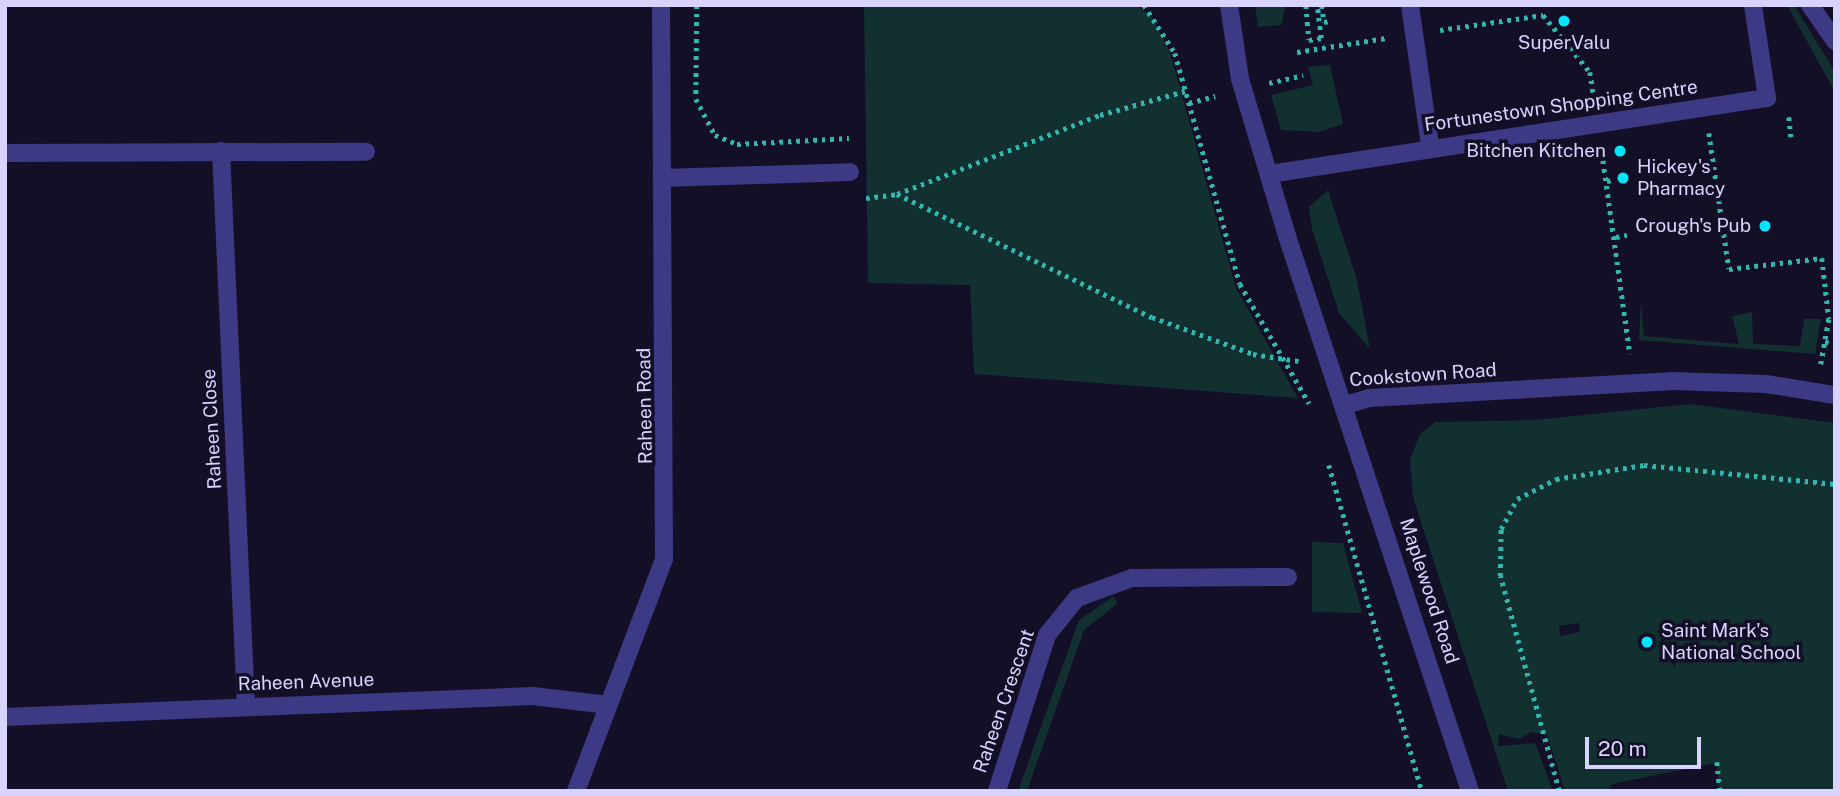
<!DOCTYPE html>
<style>
body{margin:0}
#map{position:relative;width:1840px;height:796px;overflow:hidden;background:#130f26;font-family:"Public Sans",sans-serif}
div>[style]{position:absolute}
.green>*{inset:0;background:#12302f}
.path>*{height:4.5px;margin-top:-2.25px;transform-origin:0;background:repeating-linear-gradient(90deg,#2fb8b0 0 3.5px,transparent 0 8.5px)}
.minor>*{height:18px;margin:-9px;padding:0 9px;transform-origin:9px;border-radius:9px;background:#3d3a85}
.dots>*{width:19px;height:19px;translate:-50% -50%;box-sizing:border-box;border:4px solid #130f26;border-radius:50%}
span{translate:-50% -50%;white-space:nowrap;text-align:center;line-height:1.15;-webkit-text-stroke:7px #130f26;paint-order:stroke}
.poi-label{font-size:19px;color:#d9d4ff}
.right{translate:-100% -50%;text-align:right}
.left{translate:0 -50%;text-align:left}
.street-label{font-size:19px;color:#d9d4ff}
.frame{position:absolute;inset:0;border:7px solid #d9d4ff;pointer-events:none}
.scale{position:absolute;left:1585px;top:737px;width:116px;height:32px;box-sizing:border-box;border:4px solid #d9d4ff;border-top:0;padding-left:9px;font-size:21px;line-height:24px;white-space:nowrap;color:#d9d4ff;-webkit-text-stroke:5px #130f26;paint-order:stroke}
</style>
<div id="map">
<div class="green">
<div style="clip-path:polygon(864px 5px,1136px 5px,1153px 18px,1170px 53px,1236px 288px,1298px 398px,974px 374px,970px 285px,868px 283px)"></div>
<div style="clip-path:polygon(1255px 5px,1286px 5px,1281px 25px,1258px 27px)"></div>
<div style="clip-path:polygon(1787px 5px,1794px 5px,1835px 72px,1835px 92px)"></div>
<div style="clip-path:polygon(1330px 65px,1343px 124px,1319px 132px,1281px 130px,1271px 95px,1313px 85px,1308px 67px)"></div>
<div style="clip-path:polygon(1328px 190px,1357px 280px,1370px 349px,1339px 313px,1312px 229px,1309px 207px)"></div>
<div style="clip-path:polygon(1641px 302px,1644px 336px,1739px 344px,1732px 316px,1752px 312px,1753px 344px,1800px 346px,1804px 319px,1821px 319px,1815px 354px,1639px 340px)"></div>
<div style="clip-path:polygon(evenodd,1690px 404px,1835px 423px,1835px 791px,1720px 791px,1716px 763px,1612px 784px,1608px 791px,1565px 791px,1547px 735px,1532px 732px,1519px 739px,1499px 734px,1498px 746px,1535px 743px,1553px 791px,1508px 791px,1413px 497px,1410px 460px,1420px 434px,1435px 422px,1535px 420px,1690px 404px,1579px 623px,1580px 632px,1560px 636px,1559px 626px,1579px 623px)"></div>
<div style="clip-path:polygon(1312px 542px,1343px 543px,1362px 613px,1312px 612px)"></div>
<div style="clip-path:polygon(1114px 596px,1117px 604px,1084px 630px,1027px 791px,1018px 791px,1079px 620px)"></div>
</div>
<div class="path">
<div style="left:697px;top:5px;width:94px;rotate:90.6deg"></div>
<div style="left:696px;top:99px;width:41px;rotate:62.2deg"></div>
<div style="left:715px;top:135px;width:24px;rotate:22deg"></div>
<div style="left:737px;top:144px;width:112px;rotate:-3.1deg"></div>
<div style="left:1144px;top:5px;width:57px;rotate:57.1deg"></div>
<div style="left:1175px;top:53px;width:240px;rotate:74.3deg"></div>
<div style="left:1240px;top:284px;width:138px;rotate:59.9deg"></div>
<div style="left:1306px;top:5px;width:35px;rotate:85deg"></div>
<div style="left:1309px;top:40px;width:12px;rotate:-9deg"></div>
<div style="left:1321px;top:38px;width:33px;rotate:-97deg"></div>
<div style="left:1322px;top:5px;width:17px;rotate:83deg"></div>
<div style="left:1324px;top:22px;width:5px;rotate:-11deg"></div>
<div style="left:1440px;top:30px;width:104px;rotate:-8.3deg"></div>
<div style="left:1543px;top:15px;width:74px;rotate:50.5deg"></div>
<div style="left:1590px;top:72px;width:26px;rotate:81deg"></div>
<div style="left:1297px;top:52px;width:90px;rotate:-8.9deg"></div>
<div style="left:1269px;top:83px;width:35px;rotate:-13deg"></div>
<div style="left:1189px;top:103px;width:27px;rotate:-15deg"></div>
<div style="left:1789px;top:117px;width:20px;rotate:84deg"></div>
<div style="left:1709px;top:133px;width:137px;rotate:81.6deg"></div>
<div style="left:1729px;top:269px;width:94px;rotate:-6.7deg"></div>
<div style="left:1822px;top:258px;width:61px;rotate:83.5deg"></div>
<div style="left:1829px;top:319px;width:46px;rotate:100.1deg"></div>
<div style="left:1602px;top:152px;width:204px;rotate:82.1deg"></div>
<div style="left:1607px;top:181px;width:11px;rotate:-10deg"></div>
<div style="left:897px;top:194px;width:283px;rotate:25.8deg"></div>
<div style="left:1152px;top:317px;width:108px;rotate:20.1deg"></div>
<div style="left:1253px;top:354px;width:47px;rotate:8.7deg"></div>
<div style="left:866px;top:198px;width:31px;rotate:-7deg"></div>
<div style="left:897px;top:194px;width:218px;rotate:-21.3deg"></div>
<div style="left:1100px;top:115px;width:88px;rotate:-15.8deg"></div>
<div style="left:1616px;top:237px;width:11px;rotate:-10deg"></div>
<div style="left:1825px;top:342px;width:10px;rotate:11deg"></div>
<div style="left:1329px;top:465px;width:339px;rotate:74.1deg"></div>
<div style="left:1717px;top:762px;width:29px;rotate:84deg"></div>
<div style="left:1559px;top:791px;width:223px;rotate:-105.3deg"></div>
<div style="left:1500px;top:576px;width:47px;rotate:-88.8deg"></div>
<div style="left:1501px;top:529px;width:34px;rotate:-62deg"></div>
<div style="left:1517px;top:499px;width:44px;rotate:-27.1deg"></div>
<div style="left:1556px;top:479px;width:89px;rotate:-9deg"></div>
<div style="left:1644px;top:465px;width:192px;rotate:5.7deg"></div>
</div>
<div class="minor">
<div style="left:1229px;top:5px;width:75px;rotate:81.5deg"></div>
<div style="left:1240px;top:79px;width:164px;rotate:73.3deg"></div>
<div style="left:1287px;top:236px;width:584px;rotate:71.75deg"></div>
<div style="left:1410px;top:5px;width:142px;rotate:81.9deg"></div>
<div style="left:1810px;top:5px;width:44px;rotate:55.2deg"></div>
<div style="left:221px;top:151px;width:555px;rotate:87.42deg"></div>
<div style="left:5px;top:153px;width:361px;rotate:-0.2deg"></div>
<div style="left:1269px;top:174px;width:504px;rotate:-8.68deg"></div>
<div style="left:1767px;top:98px;width:94px;rotate:-98.6deg"></div>
<div style="left:663px;top:178px;width:187px;rotate:-1.8deg"></div>
<div style="left:1345px;top:405px;width:25px;rotate:-16deg"></div>
<div style="left:1369px;top:398px;width:302px;rotate:-3.2deg"></div>
<div style="left:1671px;top:381px;width:95px;rotate:1.8deg"></div>
<div style="left:1766px;top:384px;width:70px;rotate:9.1deg"></div>
<div style="left:5px;top:717px;width:528px;rotate:-2.28deg"></div>
<div style="left:533px;top:696px;width:76px;rotate:6.8deg"></div>
<div style="left:576px;top:791px;width:248px;rotate:-69.2deg"></div>
<div style="left:664px;top:559px;width:554px;rotate:-90.31deg"></div>
<div style="left:997px;top:791px;width:164px;rotate:-72.2deg"></div>
<div style="left:1047px;top:635px;width:48px;rotate:-51deg"></div>
<div style="left:1077px;top:598px;width:59px;rotate:-20deg"></div>
<div style="left:1132px;top:578px;width:156px;rotate:-0.4deg"></div>
</div>
<div class="dots">
<div style="left:1564px;top:21px;background:#00e5ff"></div>
<div style="left:1620px;top:151px;background:#00e5ff"></div>
<div style="left:1623px;top:178px;background:#00e5ff"></div>
<div style="left:1765px;top:226px;background:#00e5ff"></div>
<div style="left:1647px;top:642px;background:#00e5ff"></div>
</div>
<div class="poi-label">
<span style="left:1564px;top:43px">SuperValu</span>
<span class="right" style="left:1606px;top:151px">Bitchen Kitchen</span>
<span class="left" style="left:1637px;top:178px">Hickey's<br>Pharmacy</span>
<span class="right" style="left:1751px;top:226px">Crough's Pub</span>
<span class="left" style="left:1661px;top:642px">Saint Mark's<br>National School</span>
</div>
<div class="street-label">
<span style="left:1561px;top:106px;rotate:-8deg">Fortunestown Shopping Centre</span>
<span style="left:1423px;top:375px;rotate:-4deg">Cookstown Road</span>
<span style="left:645px;top:406px;rotate:-91deg">Raheen Road</span>
<span style="left:212px;top:429px;rotate:-93deg">Raheen Close</span>
<span style="left:1429px;top:591px;rotate:72deg">Maplewood Road</span>
<span style="left:306px;top:682px;rotate:-2deg">Raheen Avenue</span>
<span style="left:1004px;top:701px;rotate:-71deg">Raheen Crescent</span>
</div>
<div class="frame"></div>
<div class="scale">20 m</div>
</div>
